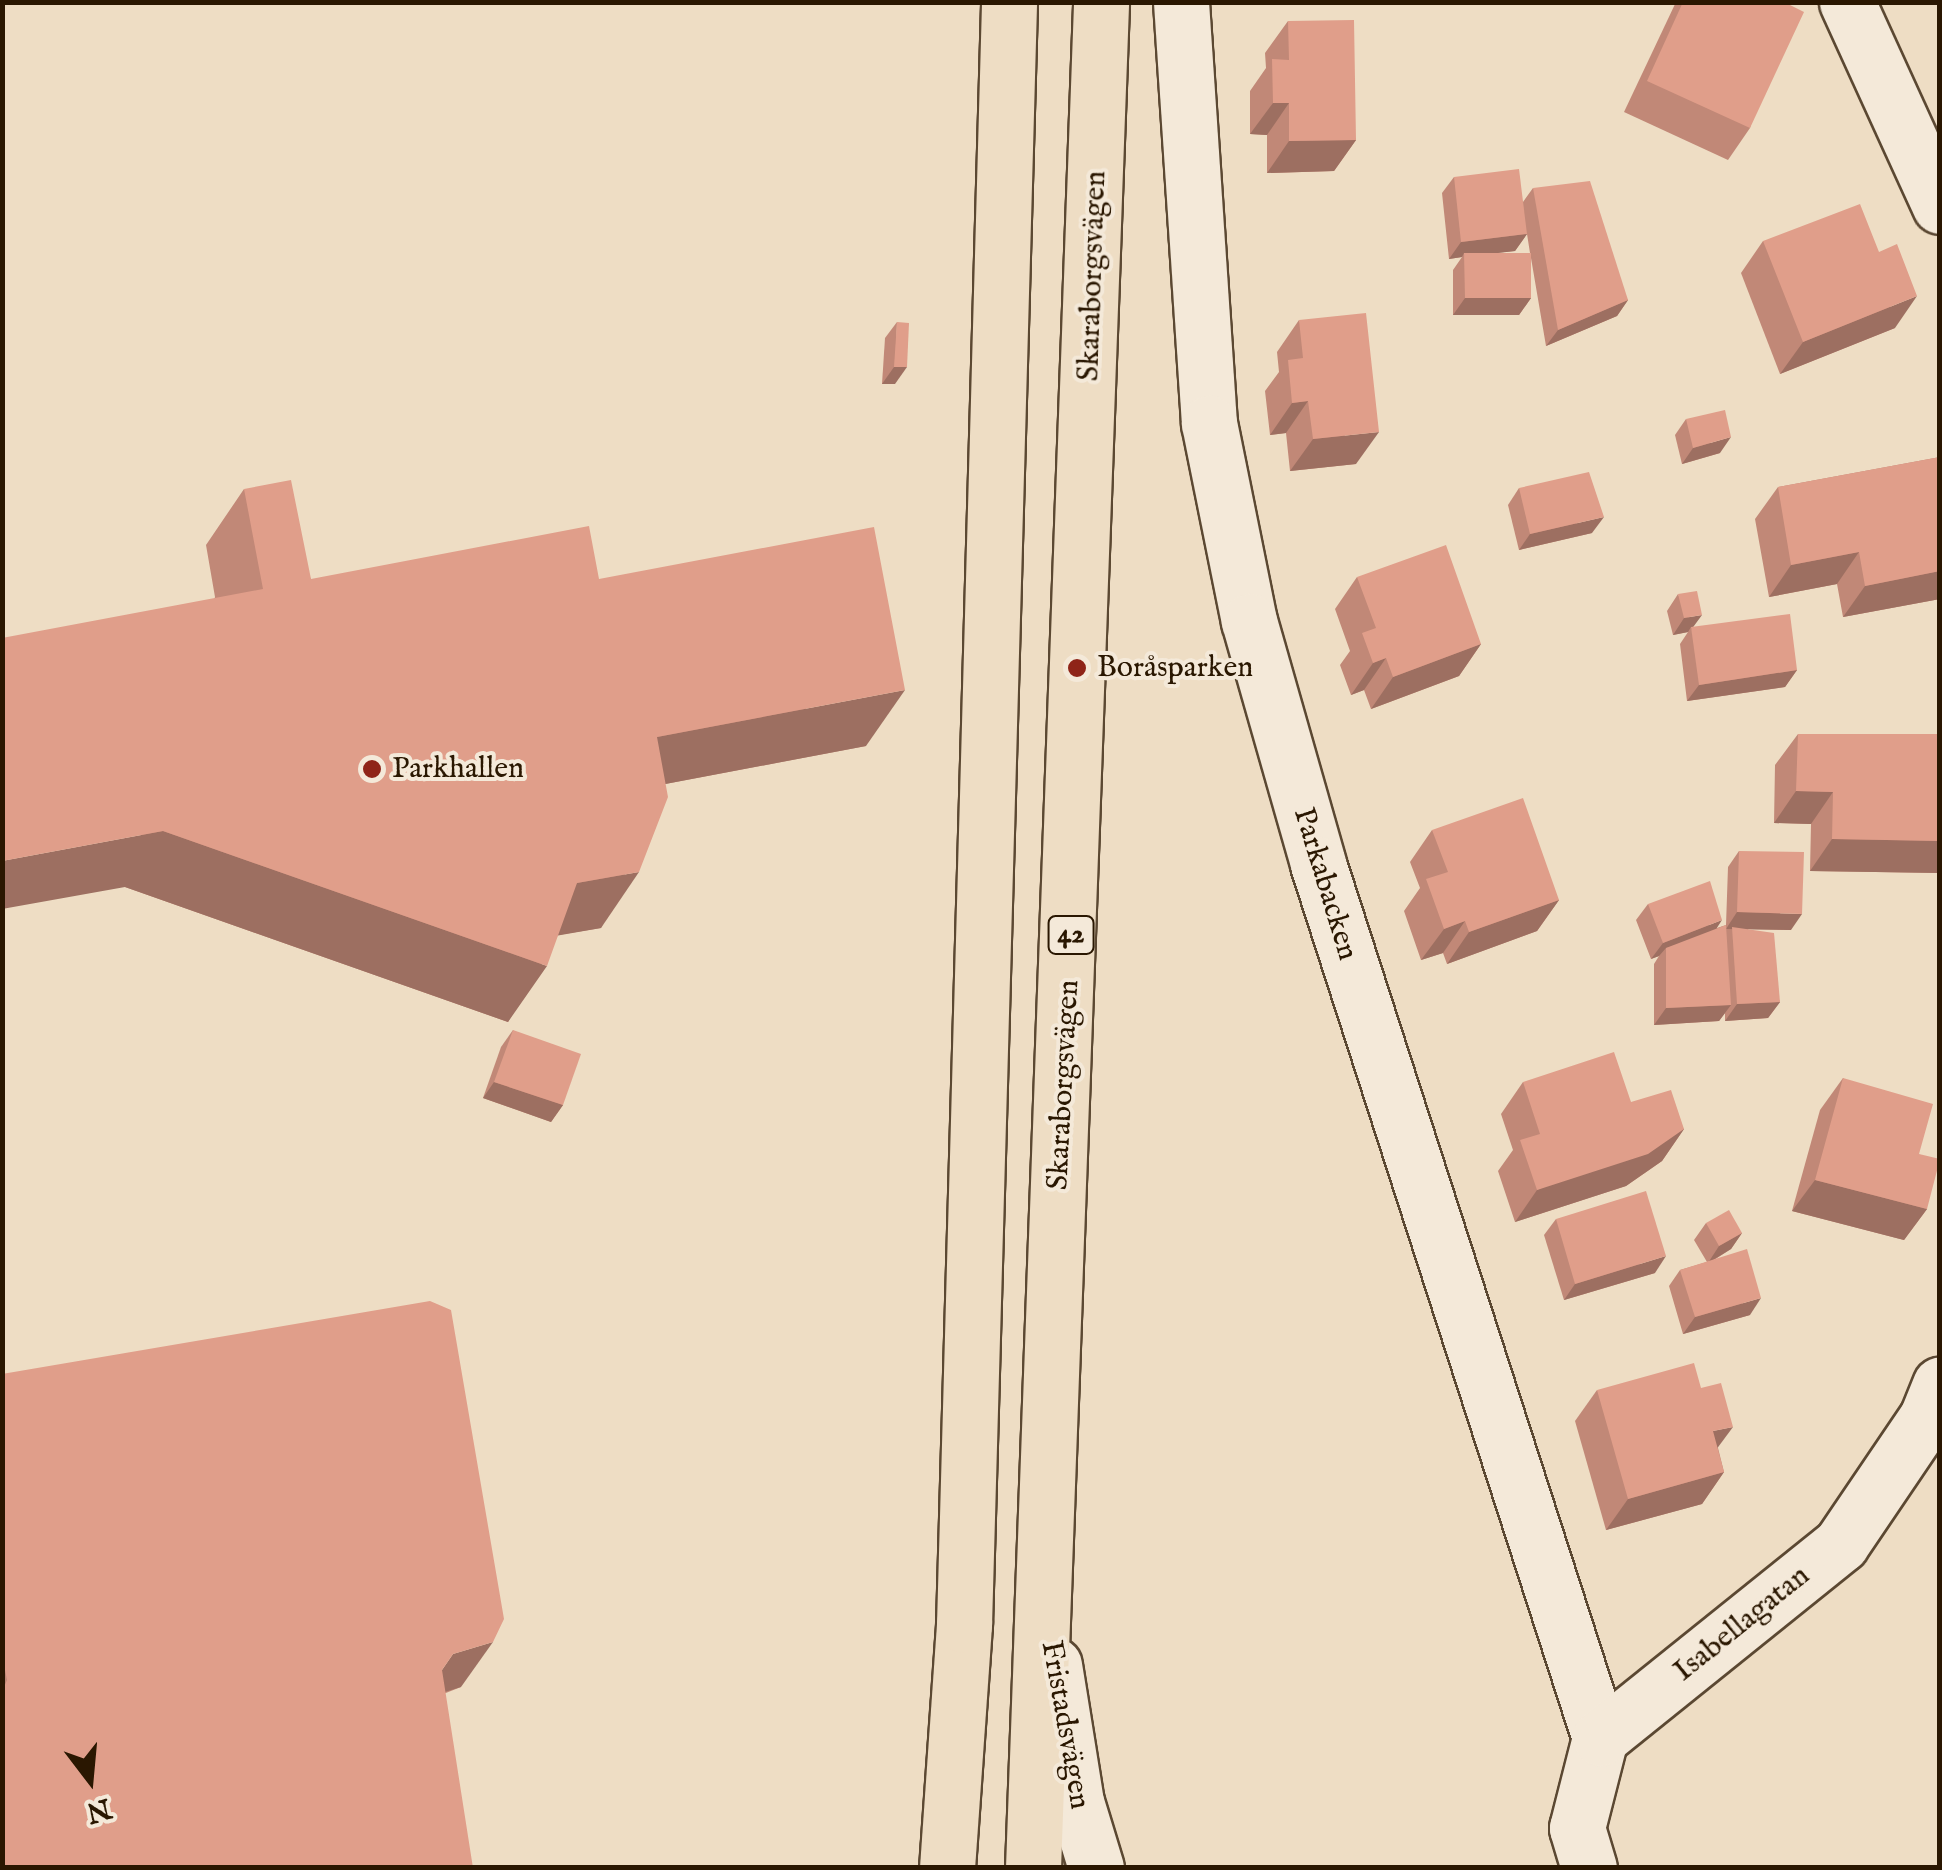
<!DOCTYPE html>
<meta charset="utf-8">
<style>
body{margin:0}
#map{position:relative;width:1942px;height:1870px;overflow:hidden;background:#eeddc4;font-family:"IM FELL English",serif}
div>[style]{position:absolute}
.roads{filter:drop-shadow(2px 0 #5b4832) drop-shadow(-2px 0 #5b4832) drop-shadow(0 2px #5b4832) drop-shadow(0 -2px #5b4832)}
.minor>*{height:55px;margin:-27.5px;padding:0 27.5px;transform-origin:27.5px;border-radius:27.5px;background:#f4e9d9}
.major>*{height:55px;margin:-27.5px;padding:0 27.5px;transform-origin:27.5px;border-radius:27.5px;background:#eeddc4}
.wall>*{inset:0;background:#c18877}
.shaded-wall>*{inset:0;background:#9d6f61}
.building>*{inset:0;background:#e09e8a}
.dots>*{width:28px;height:28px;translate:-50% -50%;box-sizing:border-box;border:5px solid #f4e9d9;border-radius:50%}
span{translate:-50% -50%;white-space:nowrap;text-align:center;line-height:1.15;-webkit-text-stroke:8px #f4e9d9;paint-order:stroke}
.shield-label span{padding:2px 8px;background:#f4e9d9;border:2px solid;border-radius:8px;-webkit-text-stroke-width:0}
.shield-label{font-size:28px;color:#2a1701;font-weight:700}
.street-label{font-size:30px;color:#2a1701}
.poi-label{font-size:30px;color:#2a1701}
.left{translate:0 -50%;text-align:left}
.frame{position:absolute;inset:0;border:5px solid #2a1701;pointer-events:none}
.north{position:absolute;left:40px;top:1730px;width:100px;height:100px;-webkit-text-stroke:8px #f4e9d9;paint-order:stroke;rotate:164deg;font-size:28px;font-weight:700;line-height:40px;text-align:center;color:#2a1701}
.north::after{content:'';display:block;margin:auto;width:35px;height:45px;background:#2a1701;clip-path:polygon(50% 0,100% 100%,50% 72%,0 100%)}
</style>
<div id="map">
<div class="roads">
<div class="minor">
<div style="left:1181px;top:2px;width:422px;rotate:86.2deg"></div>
<div style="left:1209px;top:423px;width:202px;rotate:78.6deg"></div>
<div style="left:1249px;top:621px;width:253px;rotate:74.1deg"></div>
<div style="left:1318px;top:864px;width:918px;rotate:72.12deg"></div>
<div style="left:1847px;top:2px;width:224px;rotate:65.5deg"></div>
<div style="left:1054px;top:1665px;width:139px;rotate:80.9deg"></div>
<div style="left:1076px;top:1802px;width:69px;rotate:73.1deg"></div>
<div style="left:1589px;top:1868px;width:42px;rotate:-106.7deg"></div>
<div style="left:1577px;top:1828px;width:93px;rotate:-75.7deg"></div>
<div style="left:1600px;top:1738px;width:309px;rotate:-38.8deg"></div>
<div style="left:1841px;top:1544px;width:153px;rotate:-55.9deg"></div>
<div style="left:1927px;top:1417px;width:35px;rotate:-68deg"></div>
</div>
<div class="major">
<div style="left:947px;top:1868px;width:244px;rotate:-86deg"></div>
<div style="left:964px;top:1625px;width:1624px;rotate:-88.41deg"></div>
<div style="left:1033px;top:1868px;width:1867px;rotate:-87.91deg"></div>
</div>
</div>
<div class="wall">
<div style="clip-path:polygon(1676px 2px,1784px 2px,1750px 128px,1728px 160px,1624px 112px)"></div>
<div style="clip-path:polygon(1288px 21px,1356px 140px,1334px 171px,1267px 173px,1267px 135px,1250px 134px,1250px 91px,1266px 68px,1265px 53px)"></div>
<div style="clip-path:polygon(evenodd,1454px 177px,1523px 202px,1533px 188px,1628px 300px,1617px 316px,1546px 346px,1531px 258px,1531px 298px,1519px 315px,1453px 315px,1453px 270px,1462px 257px,1449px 259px,1442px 193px,1454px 177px,1527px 234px,1530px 253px,1494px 253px,1515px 251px,1527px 234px)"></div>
<div style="clip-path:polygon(1763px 241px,1879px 252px,1895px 328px,1780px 374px,1741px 273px)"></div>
<div style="clip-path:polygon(1299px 320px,1356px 464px,1290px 471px,1286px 433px,1270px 435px,1265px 391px,1279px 372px,1277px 352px)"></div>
<div style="clip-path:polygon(897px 322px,895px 384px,882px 384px,885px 338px)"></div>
<div style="clip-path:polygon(1686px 419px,1720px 453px,1682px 464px,1675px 435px)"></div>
<div style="clip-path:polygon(1940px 457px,1940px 599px,1843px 617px,1837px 584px,1769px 597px,1755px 519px,1778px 487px)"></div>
<div style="clip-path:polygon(1519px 488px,1592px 533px,1519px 550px,1508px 505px)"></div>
<div style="clip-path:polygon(244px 489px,311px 579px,599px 579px,866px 746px,665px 784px,601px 928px,558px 935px,508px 1022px,125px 887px,215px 597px,206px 545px)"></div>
<div style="clip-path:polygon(1357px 577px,1481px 644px,1459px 676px,1371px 709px,1364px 690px,1351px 695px,1340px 665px,1350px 651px,1335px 609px)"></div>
<div style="clip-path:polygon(1678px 594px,1693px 627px,1797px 670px,1785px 687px,1687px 701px,1680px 644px,1688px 632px,1673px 635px,1667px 611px)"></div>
<div style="clip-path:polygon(1798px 734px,1940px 734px,1940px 873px,1810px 871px,1811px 824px,1774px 823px,1775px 765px)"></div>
<div style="clip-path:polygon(1432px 830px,1559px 900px,1537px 931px,1447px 964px,1443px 953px,1421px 960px,1404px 911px,1420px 888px,1410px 862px)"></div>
<div style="clip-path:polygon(1739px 851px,1791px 930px,1748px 929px,1780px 1002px,1768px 1018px,1725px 1021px,1725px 1013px,1719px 1021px,1654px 1025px,1654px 964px,1659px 956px,1651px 959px,1636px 920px,1648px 904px,1717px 928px,1726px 925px,1728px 867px)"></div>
<div style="clip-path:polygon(513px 1030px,563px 1105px,551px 1122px,483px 1098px,501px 1047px)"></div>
<div style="clip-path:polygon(1843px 1078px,1919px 1154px,1927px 1209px,1904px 1240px,1792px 1211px,1820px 1110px)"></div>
<div style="clip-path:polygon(1523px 1082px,1631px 1102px,1684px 1129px,1662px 1161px,1626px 1186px,1515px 1222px,1498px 1171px,1513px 1150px,1501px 1114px)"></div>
<div style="clip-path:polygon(1556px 1219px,1655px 1273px,1564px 1300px,1544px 1235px)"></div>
<div style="clip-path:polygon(1706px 1223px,1742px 1233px,1731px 1249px,1714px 1260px,1750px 1315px,1683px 1334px,1669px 1286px,1680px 1270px,1707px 1262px,1694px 1240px)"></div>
<div style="clip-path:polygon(2px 1374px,461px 1687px,2px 1868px)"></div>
<div style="clip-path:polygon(1597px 1390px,1718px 1448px,1724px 1472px,1702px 1504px,1606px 1530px,1575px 1421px)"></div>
</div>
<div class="shaded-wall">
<div style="clip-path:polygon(1273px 103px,1289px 103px,1267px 135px,1250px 134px)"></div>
<div style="clip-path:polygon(1356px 140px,1334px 171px,1267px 173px,1289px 141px)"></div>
<div style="clip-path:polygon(1527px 234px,1515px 251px,1464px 257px,1464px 253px,1462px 257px,1449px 259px,1461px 242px)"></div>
<div style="clip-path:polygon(1917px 296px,1895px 328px,1780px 374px,1803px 342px)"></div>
<div style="clip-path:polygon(1465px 298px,1531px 298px,1519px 315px,1453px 315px)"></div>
<div style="clip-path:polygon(1628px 300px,1617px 316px,1546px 346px,1558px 330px)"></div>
<div style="clip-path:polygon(894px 367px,907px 367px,895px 384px,882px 384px)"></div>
<div style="clip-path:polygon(1308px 401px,1286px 433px,1270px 435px,1292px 403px)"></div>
<div style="clip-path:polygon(1379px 432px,1356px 464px,1290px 471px,1313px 439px)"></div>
<div style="clip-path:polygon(1731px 437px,1720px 453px,1682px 464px,1693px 448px)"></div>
<div style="clip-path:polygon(1604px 517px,1592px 533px,1519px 550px,1530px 534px)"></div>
<div style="clip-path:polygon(1859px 552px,1837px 584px,1769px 597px,1791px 565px)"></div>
<div style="clip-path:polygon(1940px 571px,1940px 599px,1843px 617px,1865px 586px)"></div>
<div style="clip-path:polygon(1702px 615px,1691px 630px,1691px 627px,1688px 632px,1673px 635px,1684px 618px)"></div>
<div style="clip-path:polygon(1481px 644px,1459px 676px,1371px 709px,1393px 677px)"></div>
<div style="clip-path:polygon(1386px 658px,1364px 690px,1351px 695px,1373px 663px)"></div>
<div style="clip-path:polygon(1797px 670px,1785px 687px,1687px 701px,1699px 685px)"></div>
<div style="clip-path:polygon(905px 690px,866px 746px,618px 793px,657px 737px)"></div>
<div style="clip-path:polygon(1796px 791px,1833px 792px,1811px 824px,1774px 823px)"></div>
<div style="clip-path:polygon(163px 831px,547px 966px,508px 1022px,125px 887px,2px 909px,2px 861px)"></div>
<div style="clip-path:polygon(1832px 839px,1940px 841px,1940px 873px,1810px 871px)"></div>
<div style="clip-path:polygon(639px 872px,601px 928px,538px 939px,577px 883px)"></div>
<div style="clip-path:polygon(1559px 900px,1537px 931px,1447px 964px,1469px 932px)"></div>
<div style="clip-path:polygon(1737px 912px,1802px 914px,1791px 930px,1726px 929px)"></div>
<div style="clip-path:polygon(1722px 920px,1711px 937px,1666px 948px,1659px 956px,1651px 959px,1663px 943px)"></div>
<div style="clip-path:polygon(1465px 921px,1443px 953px,1421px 960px,1444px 929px)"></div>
<div style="clip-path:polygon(1780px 1002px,1768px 1018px,1725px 1021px,1737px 1004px)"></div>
<div style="clip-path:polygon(1731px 1005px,1719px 1021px,1654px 1025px,1666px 1008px)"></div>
<div style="clip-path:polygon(494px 1082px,563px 1105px,551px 1122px,483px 1098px)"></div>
<div style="clip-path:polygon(1684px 1129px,1662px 1161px,1626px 1186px,1515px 1222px,1537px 1190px)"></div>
<div style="clip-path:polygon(1815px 1180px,1927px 1209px,1904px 1240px,1792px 1211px)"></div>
<div style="clip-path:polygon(1742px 1233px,1731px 1249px,1708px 1263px,1719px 1246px)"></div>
<div style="clip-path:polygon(1666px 1256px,1655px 1273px,1564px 1300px,1575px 1284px)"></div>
<div style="clip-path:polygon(1761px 1298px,1750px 1315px,1683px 1334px,1695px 1317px)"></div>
<div style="clip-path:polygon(1733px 1427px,1710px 1458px,1713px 1431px)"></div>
<div style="clip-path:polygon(1724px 1472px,1702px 1504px,1606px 1530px,1628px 1499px)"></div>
<div style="clip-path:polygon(493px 1642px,461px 1687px,422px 1699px,453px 1654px)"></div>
</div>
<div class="building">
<div style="clip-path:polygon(1683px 2px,1784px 2px,1804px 12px,1750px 128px,1647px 81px)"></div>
<div style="clip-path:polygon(1354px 20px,1356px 140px,1289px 141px,1289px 103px,1273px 103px,1272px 59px,1289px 60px,1288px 21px)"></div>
<div style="clip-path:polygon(1519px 169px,1527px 234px,1461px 242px,1454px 177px)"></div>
<div style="clip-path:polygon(1590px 181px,1628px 300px,1558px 330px,1533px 188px)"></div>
<div style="clip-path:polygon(1860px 204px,1879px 252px,1897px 244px,1917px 296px,1803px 342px,1763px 241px)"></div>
<div style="clip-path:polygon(1464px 253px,1531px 253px,1531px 298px,1465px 298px)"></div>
<div style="clip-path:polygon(1366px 313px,1379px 432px,1313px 439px,1308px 401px,1292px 403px,1288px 360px,1303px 358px,1299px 320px)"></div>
<div style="clip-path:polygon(897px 322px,909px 323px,907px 367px,894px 367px)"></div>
<div style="clip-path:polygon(1725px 410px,1731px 437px,1693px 448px,1686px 419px)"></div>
<div style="clip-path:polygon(1940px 457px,1940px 571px,1865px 586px,1859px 552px,1791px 565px,1778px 487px)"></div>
<div style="clip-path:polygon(1589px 472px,1604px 517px,1530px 534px,1519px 488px)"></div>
<div style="clip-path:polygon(291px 480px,311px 579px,589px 526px,599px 579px,874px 527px,905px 690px,657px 737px,668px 797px,639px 872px,577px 883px,547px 966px,163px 831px,2px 861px,2px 638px,263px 589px,244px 489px)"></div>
<div style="clip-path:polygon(1446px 545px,1481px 644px,1393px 677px,1386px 658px,1373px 663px,1362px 633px,1376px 628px,1357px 577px)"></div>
<div style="clip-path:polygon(1697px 591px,1702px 615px,1684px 618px,1678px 594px)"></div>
<div style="clip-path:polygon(1790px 614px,1797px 670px,1699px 685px,1691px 627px)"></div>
<div style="clip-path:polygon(1798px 734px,1940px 734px,1940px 841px,1832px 839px,1833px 792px,1796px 791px)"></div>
<div style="clip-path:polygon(1523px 798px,1559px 900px,1469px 932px,1465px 921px,1444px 929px,1426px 879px,1448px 872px,1432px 830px)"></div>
<div style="clip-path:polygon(1739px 851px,1804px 852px,1802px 914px,1737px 912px)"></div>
<div style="clip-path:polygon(1710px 881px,1722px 920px,1663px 943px,1648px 904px)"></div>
<div style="clip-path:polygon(1726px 925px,1731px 1005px,1666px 1008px,1666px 948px)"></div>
<div style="clip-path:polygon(1732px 927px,1774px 933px,1780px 1002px,1737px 1004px)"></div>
<div style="clip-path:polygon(513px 1030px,581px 1054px,563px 1105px,494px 1082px)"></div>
<div style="clip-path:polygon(1614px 1052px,1631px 1102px,1671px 1090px,1684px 1129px,1648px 1154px,1537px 1190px,1520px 1140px,1540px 1134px,1523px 1082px)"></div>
<div style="clip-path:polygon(1843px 1078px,1933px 1104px,1919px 1154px,1940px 1159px,1927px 1209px,1815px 1180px)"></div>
<div style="clip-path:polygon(1646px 1191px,1666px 1256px,1575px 1284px,1556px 1219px)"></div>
<div style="clip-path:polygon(1729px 1210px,1742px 1233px,1719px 1246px,1706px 1223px)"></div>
<div style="clip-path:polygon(1747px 1249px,1761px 1298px,1695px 1317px,1680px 1270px)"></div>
<div style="clip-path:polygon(430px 1301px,451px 1310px,504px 1619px,493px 1642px,453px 1654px,442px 1670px,473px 1868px,2px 1868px,2px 1692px,7px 1680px,2px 1655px,2px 1374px)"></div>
<div style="clip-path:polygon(1694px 1363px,1701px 1388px,1721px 1383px,1733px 1427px,1713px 1431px,1724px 1472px,1628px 1499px,1597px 1390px)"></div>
</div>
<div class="dots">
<div style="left:1077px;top:668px;background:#8f2418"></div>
<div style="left:372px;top:769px;background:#8f2418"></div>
</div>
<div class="shield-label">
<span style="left:1071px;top:935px">42</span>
</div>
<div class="street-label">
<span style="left:1093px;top:276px;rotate:-88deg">Skaraborgsvägen</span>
<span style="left:1325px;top:884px;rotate:73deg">Parkabacken</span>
<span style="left:1064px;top:1085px;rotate:-87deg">Skaraborgsvägen</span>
<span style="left:1742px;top:1624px;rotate:-39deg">Isabellagatan</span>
<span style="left:1065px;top:1725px;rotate:80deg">Fristadsvägen</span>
</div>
<div class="poi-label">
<span class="left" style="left:1097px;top:668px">Boråsparken</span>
<span class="left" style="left:392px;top:769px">Parkhallen</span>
</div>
<div class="frame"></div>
<div class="north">N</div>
</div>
